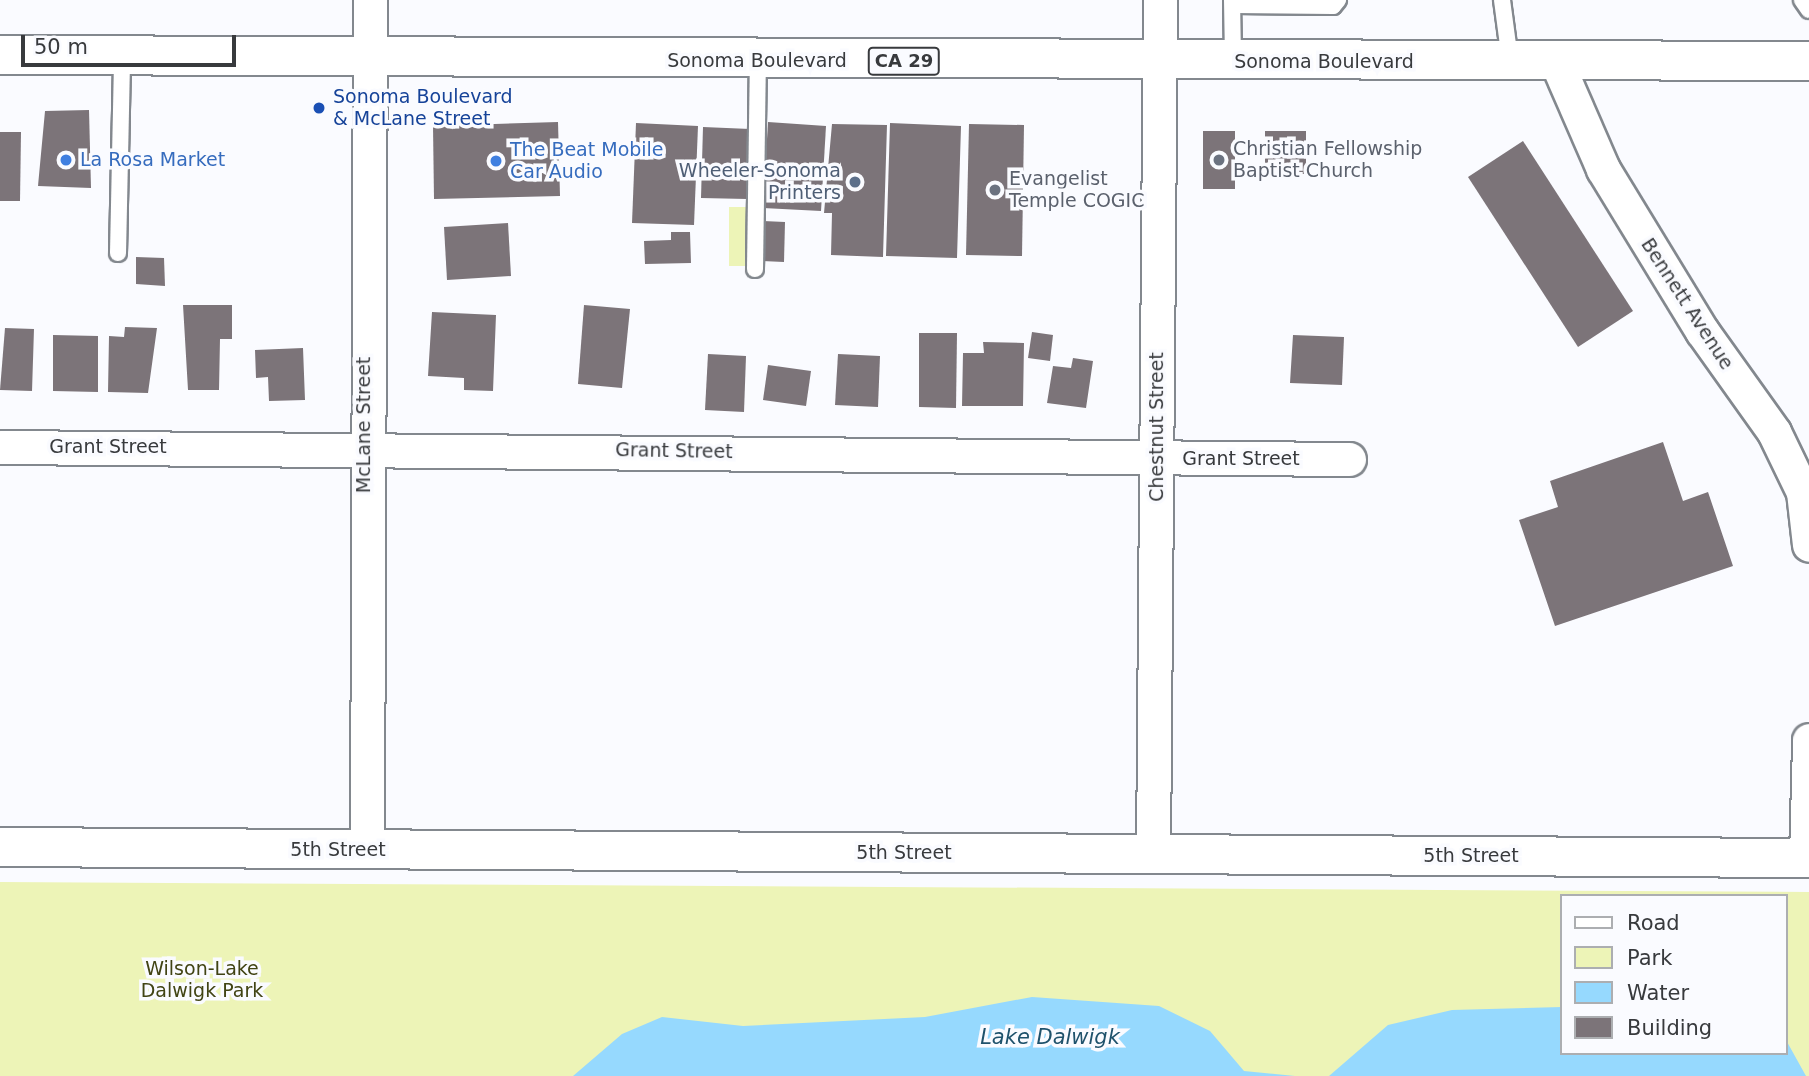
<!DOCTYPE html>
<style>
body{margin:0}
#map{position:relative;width:1809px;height:1076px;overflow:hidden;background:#fafbff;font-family:"DejaVu Sans",sans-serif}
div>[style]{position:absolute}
.green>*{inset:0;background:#edf4b7}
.water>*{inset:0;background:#96d9fe}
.building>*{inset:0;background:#7c7479}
.roads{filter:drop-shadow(2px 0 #83888e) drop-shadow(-2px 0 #83888e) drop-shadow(0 2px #83888e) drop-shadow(0 -2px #83888e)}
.service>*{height:16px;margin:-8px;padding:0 8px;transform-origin:8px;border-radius:8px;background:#fff}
.minor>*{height:33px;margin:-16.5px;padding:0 16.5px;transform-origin:16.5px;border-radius:16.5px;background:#fff}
.tertiary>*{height:38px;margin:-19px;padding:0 19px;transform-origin:19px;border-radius:19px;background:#fff}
.primary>*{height:38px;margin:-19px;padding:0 19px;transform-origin:19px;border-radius:19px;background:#fff}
.dots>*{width:19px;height:19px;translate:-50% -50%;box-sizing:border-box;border:4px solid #fafbff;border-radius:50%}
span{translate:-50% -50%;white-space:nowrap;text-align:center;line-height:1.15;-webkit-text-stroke:7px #fafbff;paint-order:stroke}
.shield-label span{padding:2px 5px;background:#fafbff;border:2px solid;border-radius:5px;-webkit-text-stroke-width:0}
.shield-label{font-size:18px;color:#383a3d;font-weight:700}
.street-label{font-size:19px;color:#383a3d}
.transit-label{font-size:19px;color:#164399}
.left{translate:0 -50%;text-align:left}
.worship-label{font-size:19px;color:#5b616d}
.shop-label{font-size:19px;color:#366cbe}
.service-label{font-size:19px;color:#4e5e75}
.right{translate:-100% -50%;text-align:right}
.park-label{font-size:19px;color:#414414}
.water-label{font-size:21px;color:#1f526c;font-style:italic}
.legend{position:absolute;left:1560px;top:894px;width:228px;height:161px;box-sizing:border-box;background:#fafbff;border:2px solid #acaeb1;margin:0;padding:9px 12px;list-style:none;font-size:21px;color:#383a3d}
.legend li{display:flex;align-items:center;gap:14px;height:35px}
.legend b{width:35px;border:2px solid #acaeb1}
.scale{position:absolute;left:21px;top:35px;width:215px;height:32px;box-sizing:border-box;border:4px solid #383a3d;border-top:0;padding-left:9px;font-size:21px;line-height:24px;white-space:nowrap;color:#383a3d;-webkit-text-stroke:5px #fafbff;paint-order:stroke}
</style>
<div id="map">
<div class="green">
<div style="clip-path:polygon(729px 207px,755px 207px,756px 266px,729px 266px)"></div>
<div style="clip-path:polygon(evenodd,0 882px,1809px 892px,1809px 1076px,0 1076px,0 882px,1562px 896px,1786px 896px,1786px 1053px,1562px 1053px,1562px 896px)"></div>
</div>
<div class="water">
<div style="clip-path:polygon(1032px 997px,1159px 1006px,1210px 1031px,1244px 1071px,1295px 1076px,573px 1076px,622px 1034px,662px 1017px,743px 1026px,925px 1017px)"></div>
<div style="clip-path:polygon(1562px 1007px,1562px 1053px,1786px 1053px,1786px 1040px,1806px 1076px,1329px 1076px,1388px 1025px,1452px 1010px)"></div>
</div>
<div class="building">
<div style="clip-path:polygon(89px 110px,91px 188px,38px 186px,45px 111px)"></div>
<div style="clip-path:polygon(558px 122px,560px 196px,434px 199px,433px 126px)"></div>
<div style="clip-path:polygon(768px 122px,826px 126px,821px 211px,763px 208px)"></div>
<div style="clip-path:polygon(636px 123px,698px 126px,694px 225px,632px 223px)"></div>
<div style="clip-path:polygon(890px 123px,961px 126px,957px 258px,886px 256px)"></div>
<div style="clip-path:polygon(832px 124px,887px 125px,883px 257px,831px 255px,832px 213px,824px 213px)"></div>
<div style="clip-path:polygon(969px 124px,1024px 125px,1022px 256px,966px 255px)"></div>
<div style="clip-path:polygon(703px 127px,750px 129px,747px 199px,701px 198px)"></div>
<div style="clip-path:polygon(1203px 131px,1235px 131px,1235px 189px,1203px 189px)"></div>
<div style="clip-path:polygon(1265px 131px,1306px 131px,1306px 174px,1265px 174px)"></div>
<div style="clip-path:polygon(0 132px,21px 132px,20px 201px,0 201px)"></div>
<div style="clip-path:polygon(1523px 141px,1633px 311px,1578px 347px,1468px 177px)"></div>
<div style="clip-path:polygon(763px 221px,785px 222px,784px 262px,762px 261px)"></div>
<div style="clip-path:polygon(508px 223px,511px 276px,447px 280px,444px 227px)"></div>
<div style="clip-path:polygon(671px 232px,690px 232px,691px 263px,645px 264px,644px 241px,671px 240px)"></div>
<div style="clip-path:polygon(136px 257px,164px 258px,165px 286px,136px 284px)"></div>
<div style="clip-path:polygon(183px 305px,232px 305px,232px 339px,220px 339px,219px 390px,188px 390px)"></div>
<div style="clip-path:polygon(584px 305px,630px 309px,622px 388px,578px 384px)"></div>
<div style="clip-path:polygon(432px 312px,496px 315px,493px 391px,464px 390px,464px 378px,428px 376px)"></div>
<div style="clip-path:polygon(125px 327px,157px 328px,148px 393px,108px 392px,109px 336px,124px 337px)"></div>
<div style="clip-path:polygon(5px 328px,34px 329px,32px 391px,0 390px)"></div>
<div style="clip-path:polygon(1032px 332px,1053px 335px,1050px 361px,1028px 358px)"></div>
<div style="clip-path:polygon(919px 333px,957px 333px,956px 408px,919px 407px)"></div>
<div style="clip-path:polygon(53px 335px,98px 336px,98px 392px,53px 391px)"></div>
<div style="clip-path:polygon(1293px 335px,1344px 337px,1342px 385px,1290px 383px)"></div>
<div style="clip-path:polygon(983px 342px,1024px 343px,1023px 406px,962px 406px,963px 353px,984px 353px)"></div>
<div style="clip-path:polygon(303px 348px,305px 400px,269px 401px,268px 377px,256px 378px,255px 350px)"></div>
<div style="clip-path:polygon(708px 354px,746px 356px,744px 412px,705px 410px)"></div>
<div style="clip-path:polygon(838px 354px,880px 356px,878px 407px,835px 405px)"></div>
<div style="clip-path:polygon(1073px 358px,1093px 361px,1086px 408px,1047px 403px,1053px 366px,1071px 368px)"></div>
<div style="clip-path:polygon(768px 365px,811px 371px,806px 406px,763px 400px)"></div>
<div style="clip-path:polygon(1663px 442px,1683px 501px,1708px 492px,1733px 566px,1555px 626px,1519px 520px,1558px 507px,1550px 481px)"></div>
</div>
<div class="roads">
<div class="service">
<div style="left:1232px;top:0;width:60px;rotate:89deg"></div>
<div style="left:1502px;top:0;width:61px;rotate:82.4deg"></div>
<div style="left:1802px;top:0;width:12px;rotate:55deg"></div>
<div style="left:1235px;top:5px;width:98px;rotate:0.6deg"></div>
<div style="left:1333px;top:6px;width:8px;rotate:-50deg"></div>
<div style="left:118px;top:253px;width:197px;rotate:-88.8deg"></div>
<div style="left:755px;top:269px;width:208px;rotate:-89.2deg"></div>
</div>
<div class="minor">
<div style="left:1557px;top:63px;width:116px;rotate:66.5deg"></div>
<div style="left:1603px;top:169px;width:190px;rotate:58.6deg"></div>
<div style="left:1702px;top:331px;width:124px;rotate:54.5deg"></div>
<div style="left:1774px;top:432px;width:67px;rotate:64.2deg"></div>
<div style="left:1803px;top:492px;width:53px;rotate:83.5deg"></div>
<div style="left:0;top:447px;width:1349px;rotate:0.51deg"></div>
<div style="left:367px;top:850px;width:850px;rotate:-89.8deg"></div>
<div style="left:1153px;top:855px;width:855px;rotate:-89.53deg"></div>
<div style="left:1806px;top:858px;width:118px;rotate:-88.5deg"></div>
</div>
<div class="tertiary">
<div style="left:0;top:847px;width:1809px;rotate:0.35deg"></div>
</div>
<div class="primary">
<div style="left:0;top:55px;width:1809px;rotate:0.19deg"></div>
</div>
</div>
<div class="dots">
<div style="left:319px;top:108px;background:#1a4fb4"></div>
<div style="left:66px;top:160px;background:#3f7fe0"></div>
<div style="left:1219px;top:160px;background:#6b7280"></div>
<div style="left:496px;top:161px;background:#3f7fe0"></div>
<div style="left:855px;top:182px;background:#5c6f8a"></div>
<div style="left:995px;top:190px;background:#6b7280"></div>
</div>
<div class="shield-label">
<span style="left:904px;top:61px">CA 29</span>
</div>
<div class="street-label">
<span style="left:757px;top:61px">Sonoma Boulevard</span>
<span style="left:1324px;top:62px">Sonoma Boulevard</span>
<span style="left:1687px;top:304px;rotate:57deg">Bennett Avenue</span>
<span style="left:364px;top:425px;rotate:-90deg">McLane Street</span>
<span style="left:1157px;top:427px;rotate:-90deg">Chestnut Street</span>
<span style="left:108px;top:447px">Grant Street</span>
<span style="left:674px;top:451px;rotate:1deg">Grant Street</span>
<span style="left:1241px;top:459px">Grant Street</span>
<span style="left:338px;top:850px">5th Street</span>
<span style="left:904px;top:853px">5th Street</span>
<span style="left:1471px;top:856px">5th Street</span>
</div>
<div class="transit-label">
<span class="left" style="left:333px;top:108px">Sonoma Boulevard<br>&amp; McLane Street</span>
</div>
<div class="worship-label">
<span class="left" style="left:1233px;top:160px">Christian Fellowship<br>Baptist Church</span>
<span class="left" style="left:1009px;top:190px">Evangelist<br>Temple COGIC</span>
</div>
<div class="shop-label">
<span class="left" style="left:510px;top:161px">The Beat Mobile<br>Car Audio</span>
<span class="left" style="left:80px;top:160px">La Rosa Market</span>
</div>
<div class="service-label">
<span class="right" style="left:841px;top:182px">Wheeler-Sonoma<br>Printers</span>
</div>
<div class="park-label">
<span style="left:202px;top:980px">Wilson-Lake<br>Dalwigk Park</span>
</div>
<div class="water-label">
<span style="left:1050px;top:1037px">Lake Dalwigk</span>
</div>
<ul class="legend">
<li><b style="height:9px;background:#fff"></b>Road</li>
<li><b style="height:19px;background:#edf4b7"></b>Park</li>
<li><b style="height:19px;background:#96d9fe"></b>Water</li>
<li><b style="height:19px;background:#7c7479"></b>Building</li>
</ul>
<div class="scale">50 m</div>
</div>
